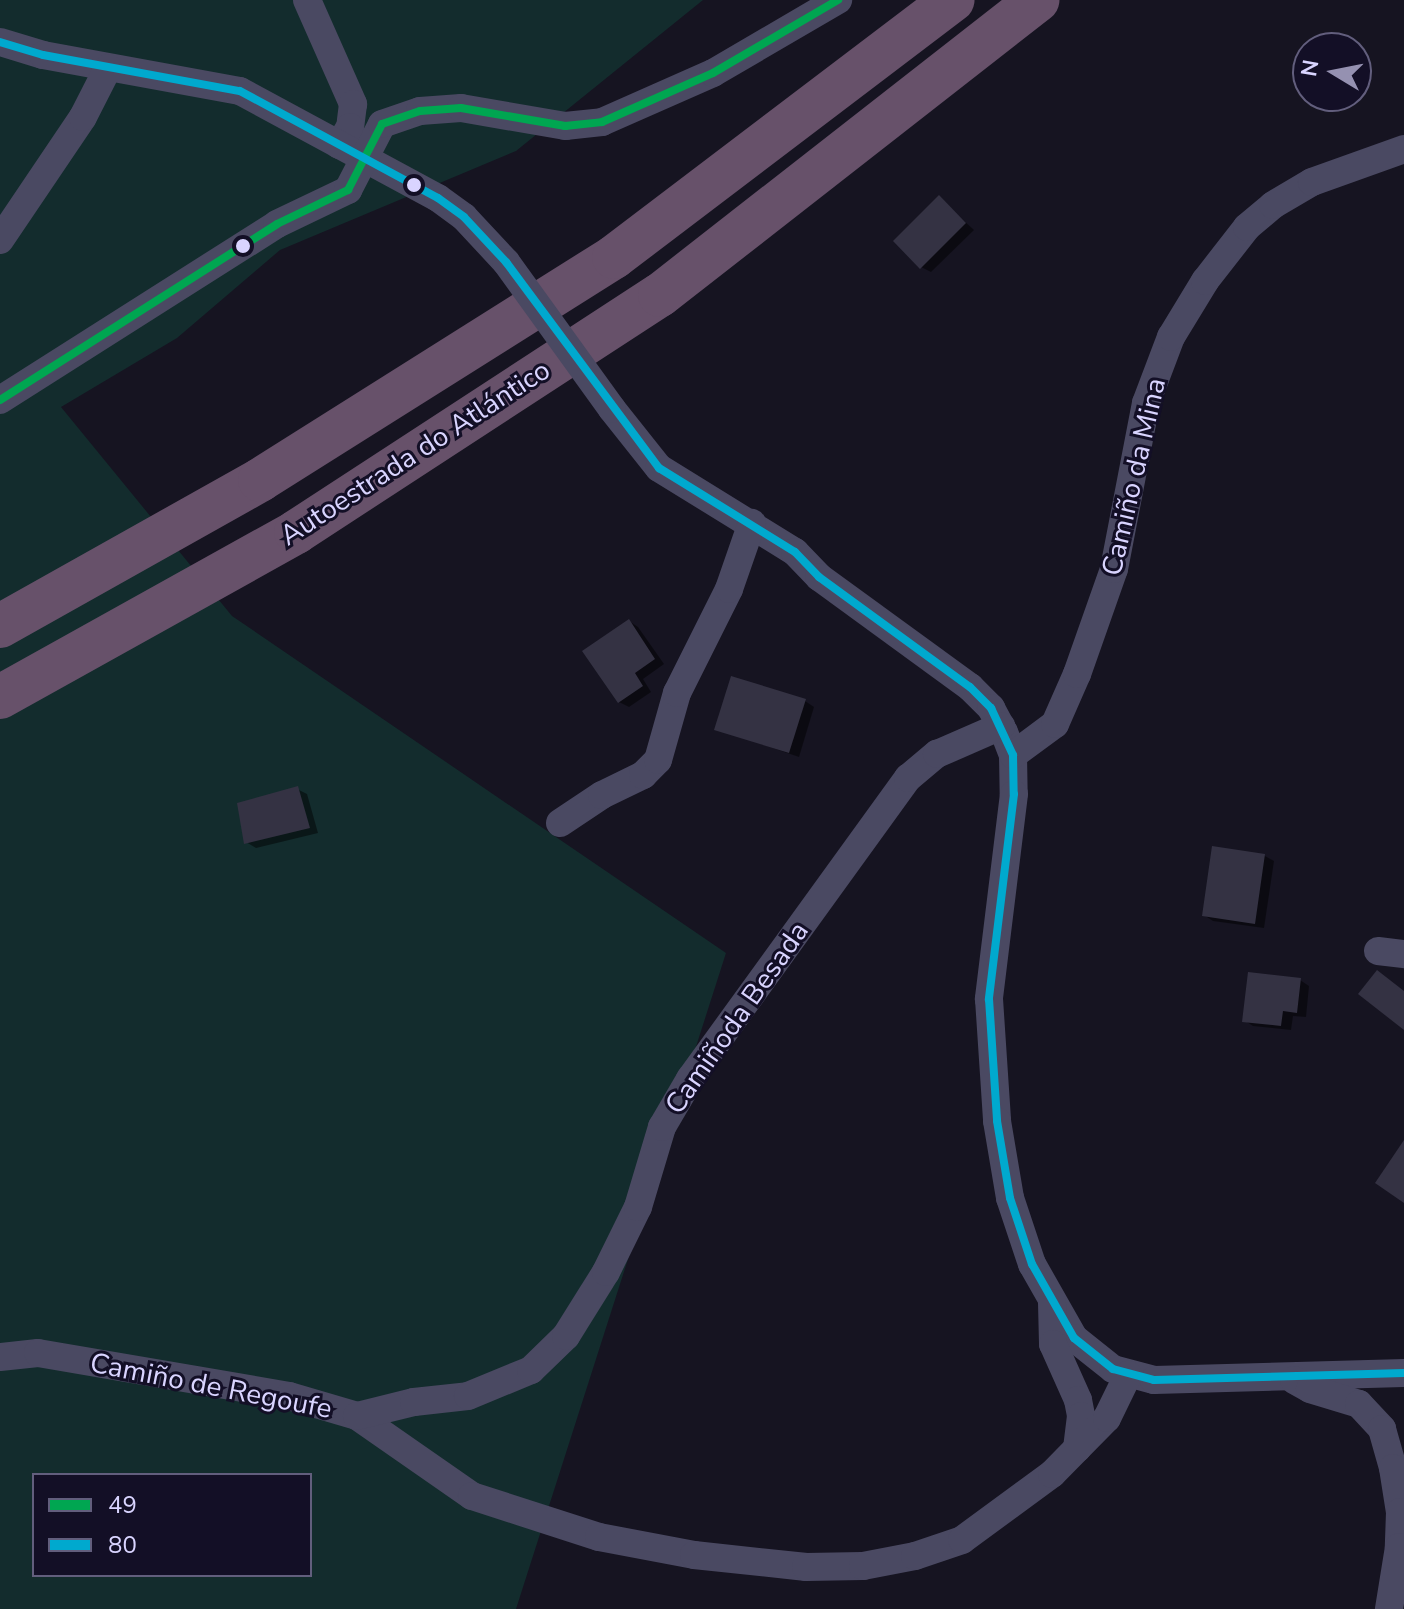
<!DOCTYPE html>
<meta charset="utf-8">
<style>
body{margin:0}
#map{position:relative;width:1404px;height:1609px;overflow:hidden;background:#161421;font-family:"Nunito Sans",sans-serif}
div>[style]{position:absolute}
.green>*{inset:0;background:#132c2d}
.shadow>*{inset:0;background:#0007}
.building>*{inset:0;background:#343243}
.street>*{height:28px;margin:-14px;padding:0 14px;transform-origin:14px;border-radius:14px;background:#4a4962}
.highway>*{height:44px;margin:-22px;padding:0 22px;transform-origin:22px;border-radius:22px;background:#67516a}
.street-bridge>*{height:28px;margin:-14px;padding:0 14px;transform-origin:14px;border-radius:14px;background:#4a4962}
.bus-1>*{height:8px;margin:-4px;padding:0 4px;transform-origin:4px;border-radius:4px;background:#00a651}
.bus-2>*{height:8px;margin:-4px;padding:0 4px;transform-origin:4px;border-radius:4px;background:#00a9ce}
.dots>*{width:22px;height:22px;translate:-50% -50%;box-sizing:border-box;border:4px solid #130f26;border-radius:50%}
span{translate:-50% -50%;white-space:nowrap;text-align:center;line-height:1.15;-webkit-text-stroke:6px #130f26;paint-order:stroke}
.street-label{font-size:28px;color:#d9d4ff}
.legend{position:absolute;left:32px;top:1473px;width:280px;height:104px;box-sizing:border-box;background:#130f26;border:2px solid #625e7d;margin:0;padding:10px 14px;list-style:none;font-size:24px;color:#d9d4ff}
.legend li{display:flex;align-items:center;gap:16px;height:40px}
.legend b{width:40px;border:2px solid #625e7d}
.north{position:absolute;left:1292px;top:32px;width:80px;height:80px;box-sizing:border-box;background:#130f26;border:2px solid #625e7d;border-radius:50%;rotate:280deg;font-size:22px;font-weight:700;line-height:32px;text-align:center;color:#d9d4ff}
.north::after{content:'';display:block;margin:auto;width:28px;height:36px;background:#9591b1;clip-path:polygon(50% 0,100% 100%,50% 72%,0 100%)}
</style>
<div id="map">
<div class="green">
<div style="clip-path:polygon(evenodd,0 0,703px 0,516px 151px,280px 250px,177px 338px,61px 407px,232px 616px,726px 953px,516px 1609px,0 1609px,0 0,34px 1475px,310px 1475px,310px 1575px,34px 1575px,34px 1475px)"></div>
</div>
<div class="shadow">
<div style="clip-path:polygon(939px 198px,974px 230px,931px 272px,921px 267px)"></div>
<div style="clip-path:polygon(629px 621px,638px 627px,664px 664px,643px 679px,651px 692px,629px 707px,619px 702px)"></div>
<div style="clip-path:polygon(805px 701px,814px 707px,799px 757px,717px 729px)"></div>
<div style="clip-path:polygon(297px 789px,307px 794px,318px 833px,256px 848px,246px 842px)"></div>
<div style="clip-path:polygon(1265px 856px,1274px 861px,1264px 928px,1213px 921px,1204px 915px)"></div>
<div style="clip-path:polygon(1300px 980px,1309px 986px,1306px 1017px,1293px 1016px,1291px 1030px,1253px 1026px,1244px 1020px)"></div>
</div>
<div class="building">
<div style="clip-path:polygon(939px 195px,966px 223px,920px 269px,893px 241px)"></div>
<div style="clip-path:polygon(629px 619px,655px 659px,635px 673px,643px 686px,618px 703px,582px 651px)"></div>
<div style="clip-path:polygon(731px 676px,806px 699px,789px 753px,714px 730px)"></div>
<div style="clip-path:polygon(298px 786px,310px 828px,244px 844px,237px 803px)"></div>
<div style="clip-path:polygon(1212px 846px,1265px 854px,1255px 924px,1202px 916px)"></div>
<div style="clip-path:polygon(1377px 970px,1404px 991px,1404px 1030px,1358px 994px)"></div>
<div style="clip-path:polygon(1248px 972px,1301px 978px,1297px 1013px,1283px 1011px,1281px 1026px,1242px 1022px)"></div>
<div style="clip-path:polygon(1404px 1140px,1404px 1203px,1375px 1183px)"></div>
</div>
<div class="street">
<div style="left:307px;top:0;width:114px;rotate:66.1deg"></div>
<div style="left:353px;top:104px;width:23px;rotate:97deg"></div>
<div style="left:350px;top:127px;width:21px;rotate:121deg"></div>
<div style="left:0;top:42px;width:45px;rotate:16.8deg"></div>
<div style="left:43px;top:55px;width:200px;rotate:10.4deg"></div>
<div style="left:240px;top:91px;width:225px;rotate:28.4deg"></div>
<div style="left:438px;top:198px;width:32px;rotate:36deg"></div>
<div style="left:464px;top:217px;width:62px;rotate:47deg"></div>
<div style="left:0;top:240px;width:148px;rotate:-56deg"></div>
<div style="left:83px;top:117px;width:55px;rotate:-63deg"></div>
<div style="left:0;top:400px;width:328px;rotate:-32.4deg"></div>
<div style="left:277px;top:224px;width:79px;rotate:-25.6deg"></div>
<div style="left:348px;top:190px;width:74px;rotate:-62.7deg"></div>
<div style="left:382px;top:124px;width:40px;rotate:-18.9deg"></div>
<div style="left:420px;top:111px;width:41px;rotate:-4.2deg"></div>
<div style="left:461px;top:108px;width:106px;rotate:9.8deg"></div>
<div style="left:565px;top:126px;width:37px;rotate:-6deg"></div>
<div style="left:602px;top:122px;width:121px;rotate:-23.8deg"></div>
<div style="left:713px;top:73px;width:145px;rotate:-30.3deg"></div>
<div style="left:612px;top:409px;width:75px;rotate:51.5deg"></div>
<div style="left:659px;top:468px;width:160px;rotate:31.7deg"></div>
<div style="left:795px;top:552px;width:35px;rotate:46deg"></div>
<div style="left:819px;top:577px;width:187px;rotate:36.1deg"></div>
<div style="left:970px;top:687px;width:30px;rotate:45deg"></div>
<div style="left:991px;top:708px;width:27px;rotate:62deg"></div>
<div style="left:1004px;top:732px;width:25px;rotate:69deg"></div>
<div style="left:1013px;top:755px;width:39px;rotate:89deg"></div>
<div style="left:1014px;top:794px;width:207px;rotate:97deg"></div>
<div style="left:989px;top:999px;width:122px;rotate:86.2deg"></div>
<div style="left:997px;top:1121px;width:78px;rotate:80.4deg"></div>
<div style="left:1010px;top:1198px;width:70px;rotate:71.6deg"></div>
<div style="left:1032px;top:1264px;width:85px;rotate:60.4deg"></div>
<div style="left:1074px;top:1338px;width:50px;rotate:38.5deg"></div>
<div style="left:1113px;top:1369px;width:42px;rotate:15deg"></div>
<div style="left:1154px;top:1380px;width:250px;rotate:-1.6deg"></div>
<div style="left:1013px;top:755px;width:52px;rotate:-36.4deg"></div>
<div style="left:1055px;top:724px;width:55px;rotate:-66.3deg"></div>
<div style="left:1077px;top:674px;width:111px;rotate:-70.6deg"></div>
<div style="left:1114px;top:569px;width:169px;rotate:-79.1deg"></div>
<div style="left:1146px;top:403px;width:71px;rotate:-69.3deg"></div>
<div style="left:1171px;top:337px;width:66px;rotate:-58.7deg"></div>
<div style="left:1205px;top:281px;width:68px;rotate:-52.1deg"></div>
<div style="left:1247px;top:227px;width:34px;rotate:-40deg"></div>
<div style="left:1273px;top:205px;width:45px;rotate:-30.5deg"></div>
<div style="left:1312px;top:182px;width:98px;rotate:-19.7deg"></div>
<div style="left:560px;top:823px;width:50px;rotate:-33.7deg"></div>
<div style="left:602px;top:795px;width:46px;rotate:-26deg"></div>
<div style="left:643px;top:775px;width:21px;rotate:-45deg"></div>
<div style="left:658px;top:760px;width:70px;rotate:-74.2deg"></div>
<div style="left:677px;top:693px;width:116px;rotate:-63.4deg"></div>
<div style="left:729px;top:589px;width:70px;rotate:-70.8deg"></div>
<div style="left:1378px;top:951px;width:26px;rotate:7deg"></div>
<div style="left:1052px;top:1303px;width:41px;rotate:88.6deg"></div>
<div style="left:1053px;top:1344px;width:61px;rotate:65.9deg"></div>
<div style="left:1078px;top:1400px;width:16px;rotate:79deg"></div>
<div style="left:1081px;top:1416px;width:33px;rotate:97deg"></div>
<div style="left:0;top:1357px;width:38px;rotate:-6deg"></div>
<div style="left:38px;top:1353px;width:255px;rotate:9.7deg"></div>
<div style="left:289px;top:1396px;width:71px;rotate:16.4deg"></div>
<div style="left:357px;top:1416px;width:140px;rotate:34.8deg"></div>
<div style="left:472px;top:1496px;width:133px;rotate:17.9deg"></div>
<div style="left:599px;top:1537px;width:97px;rotate:10.7deg"></div>
<div style="left:694px;top:1555px;width:113px;rotate:6.1deg"></div>
<div style="left:806px;top:1567px;width:57px;rotate:-1deg"></div>
<div style="left:863px;top:1566px;width:53px;rotate:-10.9deg"></div>
<div style="left:915px;top:1556px;width:50px;rotate:-18.8deg"></div>
<div style="left:962px;top:1540px;width:112px;rotate:-36.3deg"></div>
<div style="left:1052px;top:1474px;width:78px;rotate:-45.5deg"></div>
<div style="left:1107px;top:1418px;width:48px;rotate:-64deg"></div>
<div style="left:1294px;top:1380px;width:18px;rotate:29deg"></div>
<div style="left:1310px;top:1389px;width:51px;rotate:17deg"></div>
<div style="left:1359px;top:1404px;width:34px;rotate:47deg"></div>
<div style="left:1382px;top:1429px;width:41px;rotate:74.2deg"></div>
<div style="left:1393px;top:1468px;width:45px;rotate:81deg"></div>
<div style="left:1400px;top:1512px;width:35px;rotate:92deg"></div>
<div style="left:1399px;top:1547px;width:63px;rotate:99.2deg"></div>
<div style="left:357px;top:1416px;width:59px;rotate:-13.8deg"></div>
<div style="left:414px;top:1402px;width:54px;rotate:-6.3deg"></div>
<div style="left:468px;top:1396px;width:68px;rotate:-22.4deg"></div>
<div style="left:531px;top:1370px;width:49px;rotate:-44.2deg"></div>
<div style="left:566px;top:1336px;width:75px;rotate:-58deg"></div>
<div style="left:606px;top:1272px;width:72px;rotate:-63.8deg"></div>
<div style="left:638px;top:1207px;width:84px;rotate:-73.3deg"></div>
<div style="left:662px;top:1127px;width:56px;rotate:-59.7deg"></div>
<div style="left:690px;top:1079px;width:372px;rotate:-54.1deg"></div>
<div style="left:908px;top:778px;width:38px;rotate:-40deg"></div>
<div style="left:937px;top:754px;width:70px;rotate:-23.6deg"></div>
</div>
<div class="highway">
<div style="left:0;top:626px;width:298px;rotate:-29.3deg"></div>
<div style="left:260px;top:480px;width:418px;rotate:-32.2deg"></div>
<div style="left:614px;top:257px;width:425px;rotate:-37.2deg"></div>
<div style="left:0;top:697px;width:339px;rotate:-29.1deg"></div>
<div style="left:296px;top:532px;width:434px;rotate:-33.1deg"></div>
<div style="left:660px;top:295px;width:479px;rotate:-38deg"></div>
</div>
<div class="street-bridge">
<div style="left:506px;top:262px;width:181px;rotate:54.2deg"></div>
</div>
<div class="bus-1">
<div style="left:0;top:400px;width:328px;rotate:-32.4deg"></div>
<div style="left:277px;top:224px;width:79px;rotate:-25.6deg"></div>
<div style="left:348px;top:190px;width:74px;rotate:-62.7deg"></div>
<div style="left:382px;top:124px;width:40px;rotate:-18.9deg"></div>
<div style="left:420px;top:111px;width:41px;rotate:-4.2deg"></div>
<div style="left:461px;top:108px;width:106px;rotate:9.8deg"></div>
<div style="left:565px;top:126px;width:37px;rotate:-6deg"></div>
<div style="left:602px;top:122px;width:121px;rotate:-23.8deg"></div>
<div style="left:713px;top:73px;width:145px;rotate:-30.3deg"></div>
</div>
<div class="bus-2">
<div style="left:0;top:42px;width:45px;rotate:16.8deg"></div>
<div style="left:43px;top:55px;width:200px;rotate:10.4deg"></div>
<div style="left:240px;top:91px;width:225px;rotate:28.4deg"></div>
<div style="left:438px;top:198px;width:32px;rotate:36deg"></div>
<div style="left:464px;top:217px;width:62px;rotate:47deg"></div>
<div style="left:506px;top:262px;width:257px;rotate:53.4deg"></div>
<div style="left:659px;top:468px;width:160px;rotate:31.7deg"></div>
<div style="left:795px;top:552px;width:35px;rotate:46deg"></div>
<div style="left:819px;top:577px;width:187px;rotate:36.1deg"></div>
<div style="left:970px;top:687px;width:30px;rotate:45deg"></div>
<div style="left:991px;top:708px;width:52px;rotate:64.9deg"></div>
<div style="left:1013px;top:755px;width:39px;rotate:89deg"></div>
<div style="left:1014px;top:794px;width:207px;rotate:97deg"></div>
<div style="left:989px;top:999px;width:122px;rotate:86.2deg"></div>
<div style="left:997px;top:1121px;width:78px;rotate:80.4deg"></div>
<div style="left:1010px;top:1198px;width:70px;rotate:71.6deg"></div>
<div style="left:1032px;top:1264px;width:85px;rotate:60.4deg"></div>
<div style="left:1074px;top:1338px;width:50px;rotate:38.5deg"></div>
<div style="left:1113px;top:1369px;width:42px;rotate:15deg"></div>
<div style="left:1154px;top:1380px;width:250px;rotate:-1.6deg"></div>
</div>
<div class="dots">
<div style="left:414px;top:185px;background:#d9d4ff"></div>
<div style="left:243px;top:246px;background:#d9d4ff"></div>
</div>
<div class="street-label">
<span style="left:415px;top:453px;rotate:-33deg">Autoestrada do Atlántico</span>
<span style="left:1134px;top:477px;rotate:-77deg">Camiño da Mina</span>
<span style="left:737px;top:1018px;rotate:-55deg">Camiñoda Besada</span>
<span style="left:211px;top:1386px;rotate:11deg">Camiño de Regoufe</span>
</div>
<ul class="legend">
<li><b style="height:10px;background:#00a651"></b>49</li>
<li><b style="height:10px;background:#00a9ce"></b>80</li>
</ul>
<div class="north">N</div>
</div>
